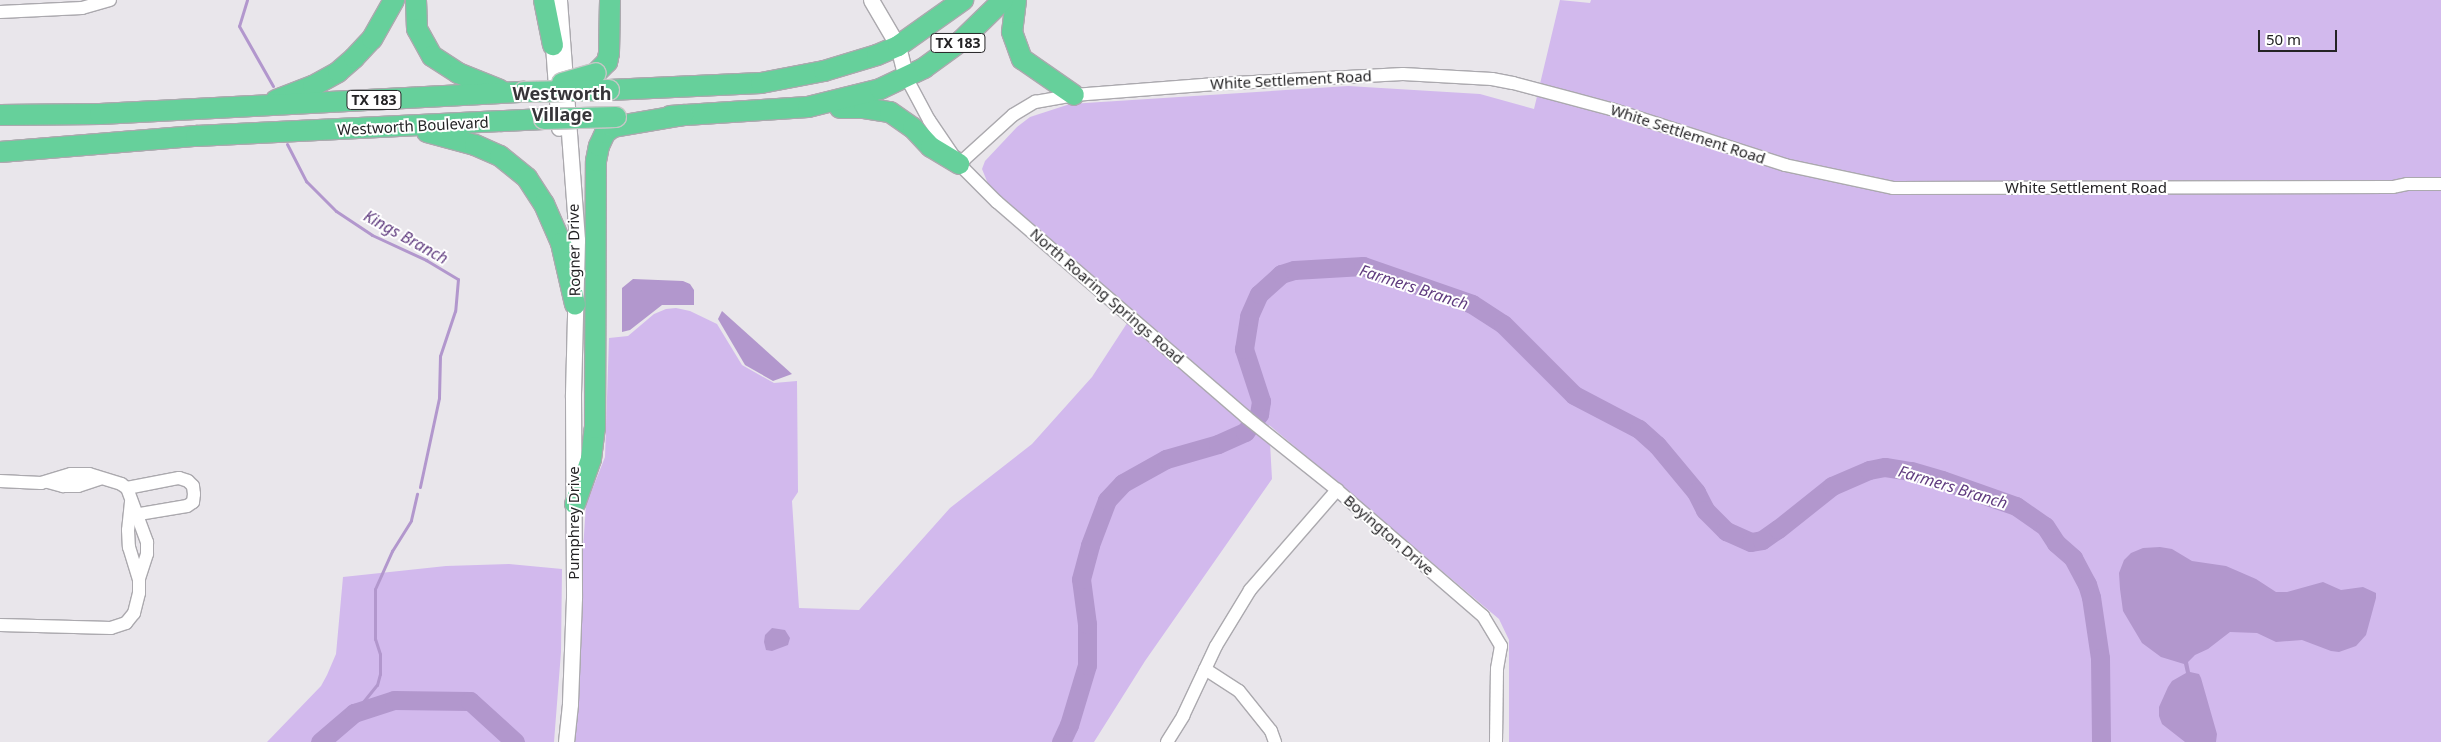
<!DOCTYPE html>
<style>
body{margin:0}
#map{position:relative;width:2441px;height:742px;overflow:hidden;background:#e9e6eb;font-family:"Noto Sans",sans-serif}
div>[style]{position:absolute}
.green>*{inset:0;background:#d2b9ed}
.water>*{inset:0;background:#b297cd}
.stream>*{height:3px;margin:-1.5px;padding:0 1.5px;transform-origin:1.5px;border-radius:1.5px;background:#b297cd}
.river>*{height:19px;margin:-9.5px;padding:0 9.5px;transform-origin:9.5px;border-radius:9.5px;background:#b297cd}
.roads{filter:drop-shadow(1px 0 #aba9ae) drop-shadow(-1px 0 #aba9ae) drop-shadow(0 1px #aba9ae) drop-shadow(0 -1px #aba9ae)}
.minor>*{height:12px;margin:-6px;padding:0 6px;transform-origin:6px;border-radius:6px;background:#fff}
.tertiary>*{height:15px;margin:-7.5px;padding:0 7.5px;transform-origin:7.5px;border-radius:7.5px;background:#fff}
.primary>*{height:20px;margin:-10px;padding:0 10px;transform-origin:10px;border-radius:10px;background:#66d09b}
.bridges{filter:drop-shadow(1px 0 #c6c6c6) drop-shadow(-1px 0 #c6c6c6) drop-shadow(0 1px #c6c6c6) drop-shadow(0 -1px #c6c6c6)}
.primary-bridge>*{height:20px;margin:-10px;padding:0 10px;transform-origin:10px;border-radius:10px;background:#66d09b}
span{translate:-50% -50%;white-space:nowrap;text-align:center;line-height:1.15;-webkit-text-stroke:4px #fff;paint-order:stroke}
.shield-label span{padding:1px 4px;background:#fff;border:1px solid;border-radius:4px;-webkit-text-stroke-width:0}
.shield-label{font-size:14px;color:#242325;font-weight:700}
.street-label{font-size:15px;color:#242325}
.water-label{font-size:16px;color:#603c7f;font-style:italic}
.quarter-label{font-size:18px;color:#363438;font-weight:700}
.scale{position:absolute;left:2258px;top:30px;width:79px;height:22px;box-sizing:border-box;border:2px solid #242325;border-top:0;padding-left:6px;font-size:15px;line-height:18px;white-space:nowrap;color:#242325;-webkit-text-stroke:4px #fff;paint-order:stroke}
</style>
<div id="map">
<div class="green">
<div style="clip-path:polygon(1560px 0,1590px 3px,1591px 0,2441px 0,2441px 742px,1509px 742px,1509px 640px,1499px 619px,1269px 425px,1272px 479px,1145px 661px,1094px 742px,570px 742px,586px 505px,605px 457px,609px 338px,628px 336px,654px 314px,666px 309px,676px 308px,690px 311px,717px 324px,742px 365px,774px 383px,797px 381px,798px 492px,792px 501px,799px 608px,859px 610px,950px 508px,1032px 444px,1092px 377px,1133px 314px,991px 191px,982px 169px,985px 161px,1017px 127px,1030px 117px,1070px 104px,1348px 86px,1480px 94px,1534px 109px)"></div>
<div style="clip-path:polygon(509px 564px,562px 569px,561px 652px,554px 742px,267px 742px,321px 686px,327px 675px,336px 654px,343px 577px,446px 566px)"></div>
</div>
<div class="water">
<div style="clip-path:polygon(633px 279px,683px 281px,690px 284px,694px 290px,694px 305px,662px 305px,630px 330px,622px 332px,622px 288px)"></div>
<div style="clip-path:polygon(722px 311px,792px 374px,773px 381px,745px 365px,718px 319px)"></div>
<div style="clip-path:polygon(2160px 547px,2172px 549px,2192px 561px,2226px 566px,2256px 579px,2276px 592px,2287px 592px,2323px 582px,2341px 590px,2363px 587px,2376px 593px,2376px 598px,2366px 635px,2356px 646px,2339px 652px,2331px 651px,2302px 640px,2276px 642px,2257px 633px,2230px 632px,2208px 649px,2195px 655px,2188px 662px,2190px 672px,2199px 674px,2201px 678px,2217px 734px,2216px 742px,2185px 742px,2162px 724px,2159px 716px,2159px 707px,2168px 687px,2172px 681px,2186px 673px,2184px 664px,2161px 657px,2142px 643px,2123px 611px,2120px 589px,2119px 573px,2124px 560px,2131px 553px,2143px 548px)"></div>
<div style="clip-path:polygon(772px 628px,785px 630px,790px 638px,788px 645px,772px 651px,766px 650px,764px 642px,765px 635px)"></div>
</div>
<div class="stream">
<div style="left:247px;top:0;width:27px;rotate:107deg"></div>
<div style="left:239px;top:26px;width:69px;rotate:60.5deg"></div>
<div style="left:287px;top:144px;width:42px;rotate:62.8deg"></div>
<div style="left:306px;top:181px;width:42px;rotate:45deg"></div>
<div style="left:336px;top:211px;width:43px;rotate:33.7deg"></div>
<div style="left:372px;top:235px;width:60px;rotate:24.8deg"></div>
<div style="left:426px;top:260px;width:37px;rotate:31deg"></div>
<div style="left:458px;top:279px;width:32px;rotate:95deg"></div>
<div style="left:455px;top:311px;width:47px;rotate:108.4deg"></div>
<div style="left:440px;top:356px;width:42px;rotate:91.4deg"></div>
<div style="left:439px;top:398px;width:91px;rotate:102.1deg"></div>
<div style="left:354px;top:713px;width:36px;rotate:-51deg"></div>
<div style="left:377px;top:685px;width:11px;rotate:-75deg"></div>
<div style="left:380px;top:674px;width:20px;rotate:-90deg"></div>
<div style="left:380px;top:654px;width:16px;rotate:-108deg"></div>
<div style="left:375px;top:639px;width:50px;rotate:-90deg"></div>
<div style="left:375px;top:589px;width:42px;rotate:-65.9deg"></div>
<div style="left:392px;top:551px;width:36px;rotate:-58deg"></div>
<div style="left:411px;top:520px;width:27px;rotate:-77deg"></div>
</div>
<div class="river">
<div style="left:320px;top:742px;width:45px;rotate:-40.5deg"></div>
<div style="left:354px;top:713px;width:42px;rotate:-18deg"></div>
<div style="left:394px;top:700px;width:76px;rotate:0.8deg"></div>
<div style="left:470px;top:701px;width:61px;rotate:42.3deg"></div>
<div style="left:1061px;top:742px;width:19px;rotate:-65deg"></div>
<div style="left:1069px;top:725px;width:63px;rotate:-73.3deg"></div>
<div style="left:1087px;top:665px;width:41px;rotate:-90deg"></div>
<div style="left:1087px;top:624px;width:45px;rotate:-97.6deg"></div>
<div style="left:1081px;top:579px;width:35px;rotate:-75deg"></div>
<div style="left:1090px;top:545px;width:48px;rotate:-69.3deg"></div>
<div style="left:1107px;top:500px;width:23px;rotate:-47deg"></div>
<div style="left:1123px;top:483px;width:49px;rotate:-29.2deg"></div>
<div style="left:1166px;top:459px;width:54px;rotate:-16.1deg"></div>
<div style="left:1218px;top:444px;width:30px;rotate:-24deg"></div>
<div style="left:1245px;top:432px;width:23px;rotate:-52deg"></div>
<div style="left:1259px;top:414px;width:13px;rotate:-81deg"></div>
<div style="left:1261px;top:401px;width:55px;rotate:-108.1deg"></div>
<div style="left:1244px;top:349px;width:33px;rotate:-81deg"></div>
<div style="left:1249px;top:316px;width:24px;rotate:-66deg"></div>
<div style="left:1259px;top:294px;width:30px;rotate:-42deg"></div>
<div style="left:1281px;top:274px;width:14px;rotate:-17deg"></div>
<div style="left:1294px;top:270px;width:69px;rotate:-3.3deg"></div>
<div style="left:1363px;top:266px;width:115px;rotate:19.2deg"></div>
<div style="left:1472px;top:304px;width:37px;rotate:33deg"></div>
<div style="left:1503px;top:324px;width:100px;rotate:45deg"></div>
<div style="left:1574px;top:395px;width:73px;rotate:27.6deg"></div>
<div style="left:1639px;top:429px;width:24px;rotate:42deg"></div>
<div style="left:1657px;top:445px;width:61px;rotate:50.3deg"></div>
<div style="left:1696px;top:492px;width:20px;rotate:63deg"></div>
<div style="left:1705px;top:510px;width:30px;rotate:45deg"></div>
<div style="left:1726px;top:531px;width:27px;rotate:24deg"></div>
<div style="left:1751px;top:542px;width:11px;rotate:-10deg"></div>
<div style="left:1762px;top:540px;width:19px;rotate:-35deg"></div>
<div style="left:1778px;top:529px;width:69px;rotate:-38.5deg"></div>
<div style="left:1832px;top:486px;width:40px;rotate:-23.4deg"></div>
<div style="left:1869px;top:470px;width:16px;rotate:-11deg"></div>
<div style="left:1885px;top:467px;width:26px;rotate:9deg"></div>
<div style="left:1911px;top:471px;width:32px;rotate:16deg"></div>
<div style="left:1942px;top:480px;width:78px;rotate:19.4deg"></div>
<div style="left:2016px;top:506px;width:35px;rotate:35deg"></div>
<div style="left:2045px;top:526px;width:20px;rotate:57deg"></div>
<div style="left:2056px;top:543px;width:23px;rotate:41deg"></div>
<div style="left:2073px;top:558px;width:30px;rotate:62deg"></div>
<div style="left:2087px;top:584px;width:14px;rotate:73deg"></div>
<div style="left:2091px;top:597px;width:62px;rotate:81.6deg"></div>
<div style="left:2100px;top:658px;width:84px;rotate:89.3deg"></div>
</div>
<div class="roads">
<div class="minor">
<div style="left:0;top:12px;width:82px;rotate:-2.8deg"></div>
<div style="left:82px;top:8px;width:29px;rotate:-16deg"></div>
<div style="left:906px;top:77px;width:49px;rotate:61.9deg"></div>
<div style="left:929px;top:120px;width:53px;rotate:55.7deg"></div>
<div style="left:959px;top:164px;width:54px;rotate:45deg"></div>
<div style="left:997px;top:202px;width:329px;rotate:40.8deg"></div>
<div style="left:1246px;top:417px;width:117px;rotate:38.7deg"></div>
<div style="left:1337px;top:490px;width:193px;rotate:40.8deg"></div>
<div style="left:1483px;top:616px;width:35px;rotate:59deg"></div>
<div style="left:1501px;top:646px;width:23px;rotate:100deg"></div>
<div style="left:1497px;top:669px;width:73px;rotate:90.8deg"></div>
<div style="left:959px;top:164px;width:73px;rotate:-42.2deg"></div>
<div style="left:1013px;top:115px;width:26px;rotate:-31deg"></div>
<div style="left:1035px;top:102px;width:40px;rotate:-10deg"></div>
<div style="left:1074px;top:95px;width:142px;rotate:-4.4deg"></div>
<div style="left:1216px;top:84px;width:187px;rotate:-3.1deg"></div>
<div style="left:1403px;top:74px;width:89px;rotate:3.2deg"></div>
<div style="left:1492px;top:79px;width:21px;rotate:11deg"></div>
<div style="left:1513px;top:83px;width:101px;rotate:14.9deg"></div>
<div style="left:1611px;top:109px;width:183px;rotate:17.8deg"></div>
<div style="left:1785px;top:165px;width:110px;rotate:12deg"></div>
<div style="left:1893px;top:188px;width:500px;rotate:-0.11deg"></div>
<div style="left:2393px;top:187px;width:14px;rotate:-12deg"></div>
<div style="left:2407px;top:184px;width:34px"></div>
<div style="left:0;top:481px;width:41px;rotate:2.8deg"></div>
<div style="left:41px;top:483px;width:31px;rotate:-17deg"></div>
<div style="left:71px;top:474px;width:18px"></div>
<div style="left:89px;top:474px;width:34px;rotate:17deg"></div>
<div style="left:121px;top:484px;width:7px;rotate:34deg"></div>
<div style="left:127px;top:488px;width:58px;rotate:69.7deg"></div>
<div style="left:147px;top:542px;width:12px;rotate:90deg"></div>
<div style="left:147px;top:554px;width:26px;rotate:108deg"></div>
<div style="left:139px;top:579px;width:14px;rotate:90deg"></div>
<div style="left:139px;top:593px;width:21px;rotate:104deg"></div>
<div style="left:134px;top:613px;width:13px;rotate:129deg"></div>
<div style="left:126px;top:623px;width:16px;rotate:162deg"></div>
<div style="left:111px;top:628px;width:111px;rotate:-178.5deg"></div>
<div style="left:48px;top:482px;width:16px;rotate:15deg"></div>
<div style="left:63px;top:486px;width:15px"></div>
<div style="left:78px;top:486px;width:23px;rotate:-18deg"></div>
<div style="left:127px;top:488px;width:53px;rotate:-10.9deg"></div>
<div style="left:179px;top:478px;width:9px;rotate:18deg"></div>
<div style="left:188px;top:481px;width:7px;rotate:45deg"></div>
<div style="left:193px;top:486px;width:8px;rotate:83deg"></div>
<div style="left:194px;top:494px;width:8px;rotate:97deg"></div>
<div style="left:193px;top:502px;width:7px;rotate:146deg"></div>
<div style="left:187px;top:506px;width:49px;rotate:170.5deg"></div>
<div style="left:131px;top:502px;width:28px;rotate:96deg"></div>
<div style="left:128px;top:530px;width:17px;rotate:87deg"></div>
<div style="left:129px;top:547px;width:34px;rotate:73deg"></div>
<div style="left:1205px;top:669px;width:40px;rotate:32.9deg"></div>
<div style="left:1239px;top:691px;width:51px;rotate:51.3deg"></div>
<div style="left:1271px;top:731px;width:12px;rotate:70deg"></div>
<div style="left:1167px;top:742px;width:31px;rotate:-58deg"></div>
<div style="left:1183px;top:716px;width:77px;rotate:-64.8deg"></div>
<div style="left:1216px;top:646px;width:66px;rotate:-58.7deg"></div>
<div style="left:1250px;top:590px;width:133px;rotate:-49deg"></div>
</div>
<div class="tertiary">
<div style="left:559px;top:0;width:241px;rotate:85.7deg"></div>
<div style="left:577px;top:240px;width:157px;rotate:91.5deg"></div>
<div style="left:573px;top:397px;width:201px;rotate:89.7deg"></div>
<div style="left:574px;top:598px;width:106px;rotate:92.2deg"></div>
<div style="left:570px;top:704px;width:38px;rotate:96deg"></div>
<div style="left:871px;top:0;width:53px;rotate:59.6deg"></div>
<div style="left:898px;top:46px;width:32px;rotate:76deg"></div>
<div style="left:553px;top:45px;width:83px;rotate:85.9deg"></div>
</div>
<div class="primary">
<div style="left:416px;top:0;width:29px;rotate:88deg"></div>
<div style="left:417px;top:29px;width:31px;rotate:61deg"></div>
<div style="left:432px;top:56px;width:31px;rotate:33deg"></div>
<div style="left:458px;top:73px;width:45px;rotate:22deg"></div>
<div style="left:544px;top:0;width:46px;rotate:78.7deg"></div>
<div style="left:1016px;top:0;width:32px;rotate:97deg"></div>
<div style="left:1012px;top:32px;width:29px;rotate:70deg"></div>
<div style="left:1022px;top:59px;width:63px;rotate:34.7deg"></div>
<div style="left:596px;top:73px;width:16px;rotate:-45deg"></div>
<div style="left:607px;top:62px;width:9px;rotate:-77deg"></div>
<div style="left:609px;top:53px;width:53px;rotate:-88.9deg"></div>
<div style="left:609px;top:90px;width:152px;rotate:-2.6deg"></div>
<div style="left:761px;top:83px;width:64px;rotate:-10.8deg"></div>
<div style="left:824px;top:71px;width:55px;rotate:-16.8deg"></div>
<div style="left:877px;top:55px;width:23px;rotate:-23deg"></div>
<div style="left:898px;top:46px;width:80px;rotate:-35.3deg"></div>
<div style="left:276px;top:100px;width:40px;rotate:-21deg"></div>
<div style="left:313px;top:86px;width:29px;rotate:-29deg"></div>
<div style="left:338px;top:72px;width:21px;rotate:-41deg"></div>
<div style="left:354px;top:58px;width:26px;rotate:-47deg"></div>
<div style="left:372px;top:39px;width:45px;rotate:-60.6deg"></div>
<div style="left:840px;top:108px;width:24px"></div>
<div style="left:864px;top:108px;width:26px;rotate:9deg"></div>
<div style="left:890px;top:112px;width:28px;rotate:35deg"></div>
<div style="left:913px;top:128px;width:26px;rotate:47deg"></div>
<div style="left:931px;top:147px;width:33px;rotate:31deg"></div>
<div style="left:0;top:115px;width:100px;rotate:-0.6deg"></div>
<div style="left:100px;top:114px;width:425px;rotate:-3deg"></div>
<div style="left:670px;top:116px;width:138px;rotate:-3.7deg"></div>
<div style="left:808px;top:107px;width:74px;rotate:-14deg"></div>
<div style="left:880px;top:89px;width:49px;rotate:-25.5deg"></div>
<div style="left:924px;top:68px;width:46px;rotate:-36.1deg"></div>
<div style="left:961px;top:41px;width:59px;rotate:-44.3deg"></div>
<div style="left:427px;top:132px;width:50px;rotate:15.2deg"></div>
<div style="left:475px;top:145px;width:27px;rotate:24deg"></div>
<div style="left:500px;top:156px;width:35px;rotate:39deg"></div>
<div style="left:527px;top:178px;width:31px;rotate:57deg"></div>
<div style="left:544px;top:204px;width:43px;rotate:66.4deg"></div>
<div style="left:561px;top:243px;width:63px;rotate:77.1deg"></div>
<div style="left:0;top:152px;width:197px;rotate:-4.7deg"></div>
<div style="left:196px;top:136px;width:348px;rotate:-2.8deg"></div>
<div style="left:575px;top:504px;width:48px;rotate:-70.4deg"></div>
<div style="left:591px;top:459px;width:31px;rotate:-83deg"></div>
<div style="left:595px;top:428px;width:267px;rotate:-89.8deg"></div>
<div style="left:596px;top:161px;width:15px;rotate:-79deg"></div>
<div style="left:599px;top:146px;width:14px;rotate:-65deg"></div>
<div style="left:605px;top:133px;width:10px;rotate:-37deg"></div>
<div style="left:613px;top:127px;width:71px;rotate:-9.7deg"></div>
</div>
</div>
<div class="bridges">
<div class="primary-bridge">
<div style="left:562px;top:83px;width:35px;rotate:-16deg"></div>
<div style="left:524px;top:92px;width:85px;rotate:-1.3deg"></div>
<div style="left:544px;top:119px;width:72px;rotate:-1.6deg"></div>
</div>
</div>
<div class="shield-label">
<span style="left:958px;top:43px">TX 183</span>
<span style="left:374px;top:100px">TX 183</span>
</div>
<div class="street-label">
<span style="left:1291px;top:80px;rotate:-3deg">White Settlement Road</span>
<span style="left:413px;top:126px;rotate:-3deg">Westworth Boulevard</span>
<span style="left:1688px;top:134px;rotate:18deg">White Settlement Road</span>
<span style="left:2086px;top:188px">White Settlement Road</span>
<span style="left:574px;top:250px;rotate:-91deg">Rogner Drive</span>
<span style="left:1107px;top:296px;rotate:41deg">North Roaring Springs Road</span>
<span style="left:574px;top:523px;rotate:-90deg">Pumphrey Drive</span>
<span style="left:1389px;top:535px;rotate:41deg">Boyington Drive</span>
</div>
<div class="water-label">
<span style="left:406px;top:237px;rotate:29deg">Kings Branch</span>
<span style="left:1414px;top:287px;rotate:18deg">Farmers Branch</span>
<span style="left:1953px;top:487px;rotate:17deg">Farmers Branch</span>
</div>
<div class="quarter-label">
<span style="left:562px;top:104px">Westworth<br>Village</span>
</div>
<div class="scale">50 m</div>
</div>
